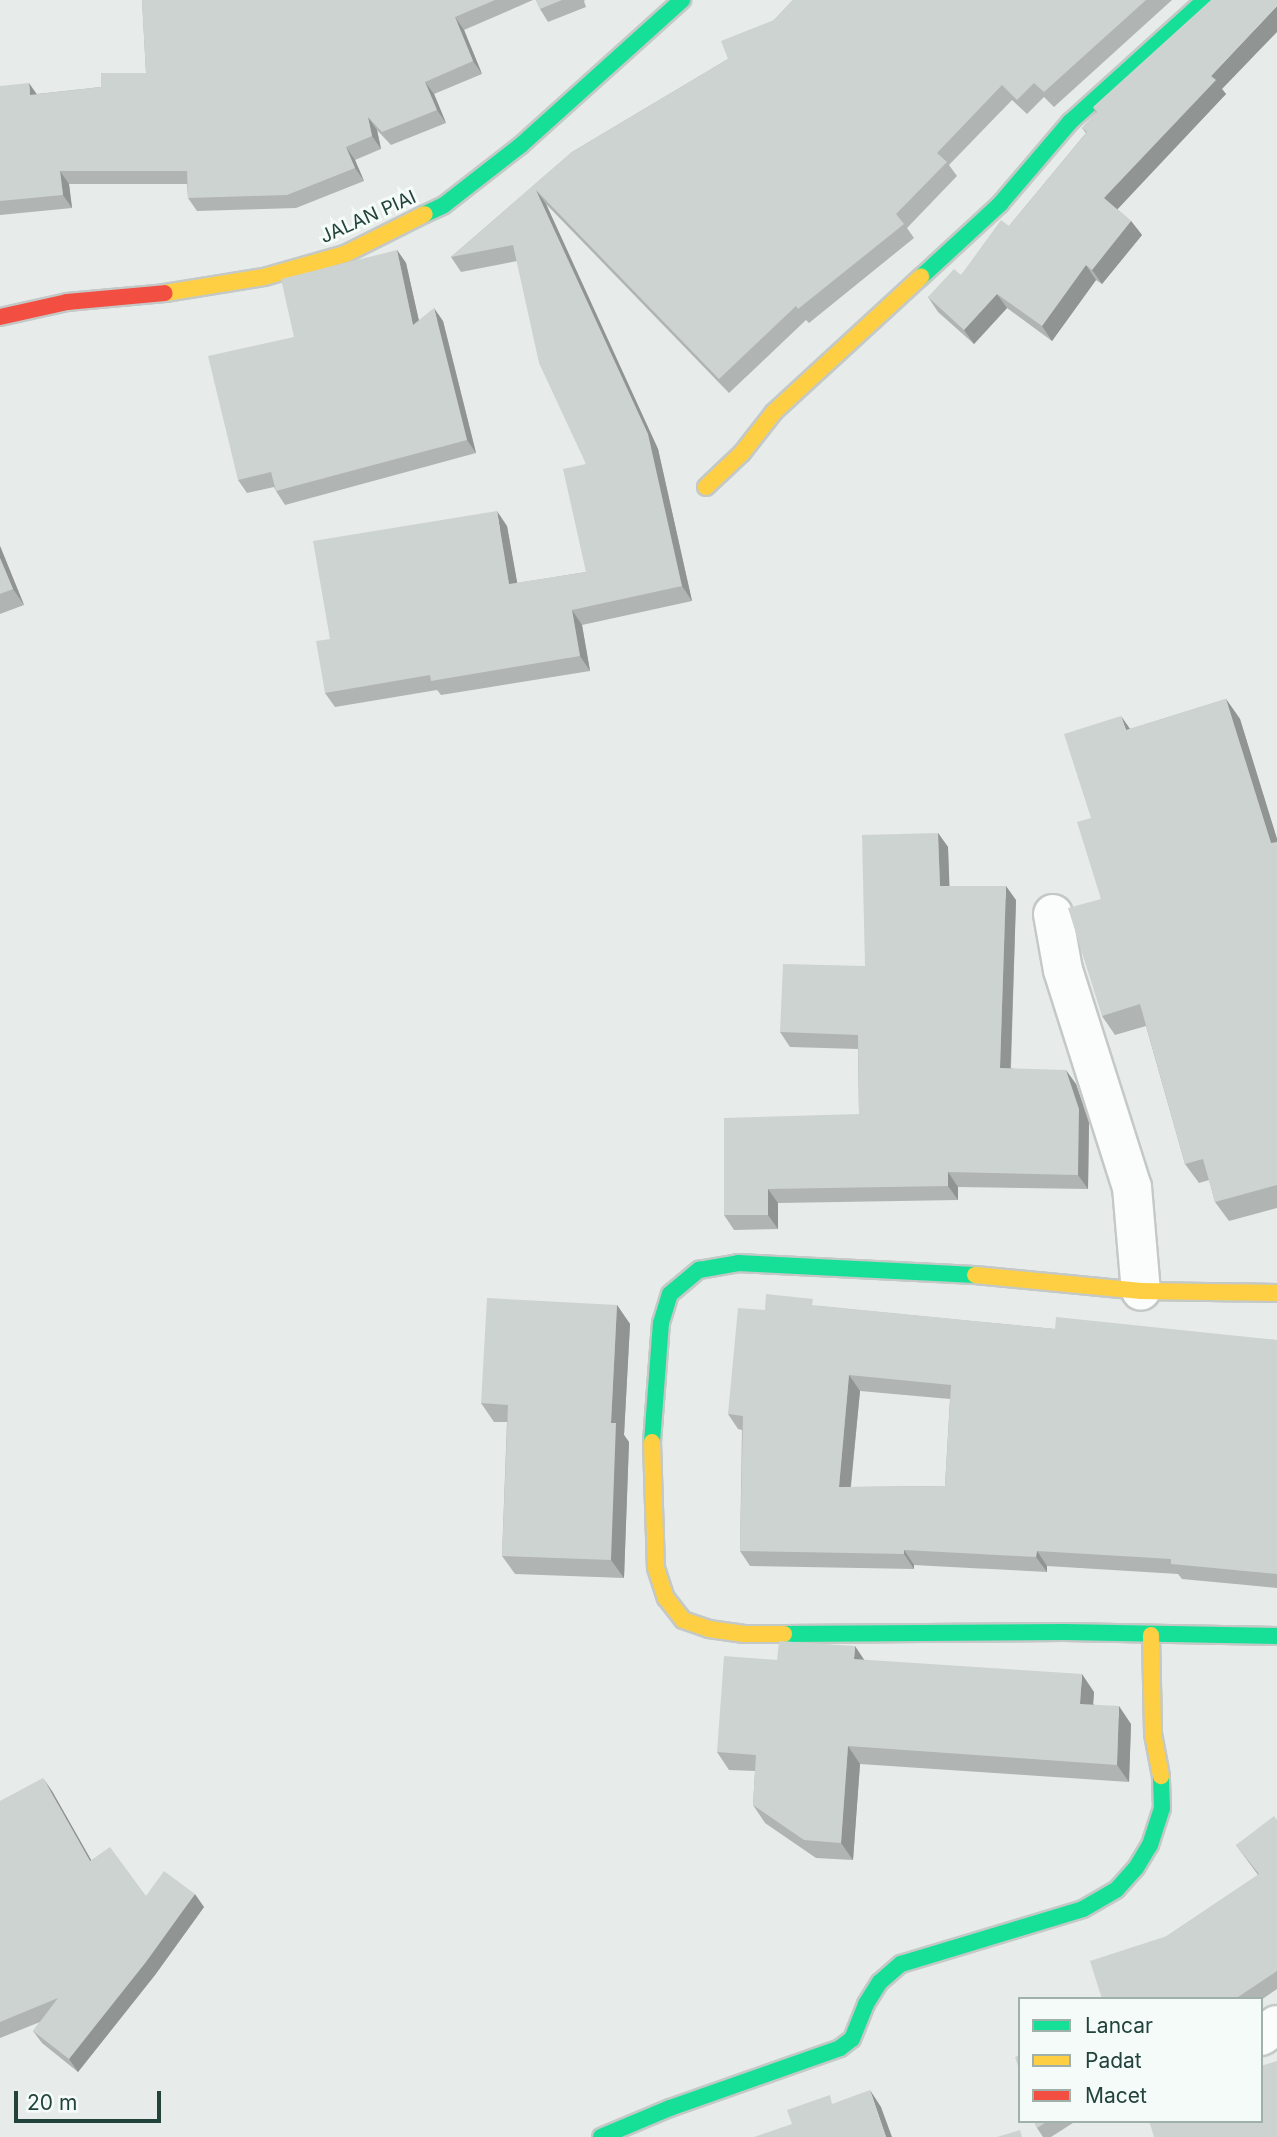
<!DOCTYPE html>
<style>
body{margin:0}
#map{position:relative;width:1277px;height:2137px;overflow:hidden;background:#e7ecea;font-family:Inter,sans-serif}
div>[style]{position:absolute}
.roads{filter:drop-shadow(2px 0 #c4c9c7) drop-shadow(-2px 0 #c4c9c7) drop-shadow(0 2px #c4c9c7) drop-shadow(0 -2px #c4c9c7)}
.street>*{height:38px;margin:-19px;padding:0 19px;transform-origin:19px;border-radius:19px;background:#fbfcfc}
.fast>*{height:16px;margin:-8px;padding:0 8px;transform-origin:8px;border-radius:8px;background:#16e098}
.slow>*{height:16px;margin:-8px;padding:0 8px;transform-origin:8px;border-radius:8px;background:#ffcf43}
.jam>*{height:16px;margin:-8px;padding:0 8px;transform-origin:8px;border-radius:8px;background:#f24e42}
.wall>*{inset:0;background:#b0b5b4}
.shaded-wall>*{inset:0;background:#909492}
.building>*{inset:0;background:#cdd3d1}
span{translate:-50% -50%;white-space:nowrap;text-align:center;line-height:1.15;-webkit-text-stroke:6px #f5fbf8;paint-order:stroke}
.street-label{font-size:19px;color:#21433b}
.legend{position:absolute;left:1018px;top:1997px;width:245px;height:126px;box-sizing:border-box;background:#f5fbf8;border:2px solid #a0b1ac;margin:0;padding:9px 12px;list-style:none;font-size:21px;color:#21433b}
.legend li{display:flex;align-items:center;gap:14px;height:35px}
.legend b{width:35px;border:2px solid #a0b1ac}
.scale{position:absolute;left:14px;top:2091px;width:147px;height:32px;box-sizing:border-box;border:4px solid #21433b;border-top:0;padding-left:9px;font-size:21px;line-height:24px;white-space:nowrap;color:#21433b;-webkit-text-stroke:5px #f5fbf8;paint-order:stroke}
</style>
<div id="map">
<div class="roads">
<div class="street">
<div style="left:1053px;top:914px;width:57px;rotate:79.9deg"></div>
<div style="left:1063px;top:970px;width:228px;rotate:72.4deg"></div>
<div style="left:1132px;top:1187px;width:104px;rotate:85.1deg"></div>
<div style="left:1261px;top:2036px;width:19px;rotate:-35deg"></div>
</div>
<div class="fast">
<div style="left:425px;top:214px;width:21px;rotate:-25deg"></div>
<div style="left:444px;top:205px;width:98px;rotate:-37.9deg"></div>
<div style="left:521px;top:145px;width:217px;rotate:-42deg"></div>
<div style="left:921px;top:277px;width:108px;rotate:-42.7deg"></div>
<div style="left:1000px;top:204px;width:108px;rotate:-49.5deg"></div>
<div style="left:1070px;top:122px;width:182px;rotate:-42.1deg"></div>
<div style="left:652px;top:1442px;width:119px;rotate:-85.7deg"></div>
<div style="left:661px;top:1323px;width:30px;rotate:-73deg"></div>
<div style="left:670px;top:1294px;width:38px;rotate:-40deg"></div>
<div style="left:699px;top:1270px;width:40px;rotate:-10deg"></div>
<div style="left:738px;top:1263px;width:237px;rotate:2.9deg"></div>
<div style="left:784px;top:1634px;width:280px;rotate:-0.4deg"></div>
<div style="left:1064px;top:1632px;width:213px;rotate:1.1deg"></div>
<div style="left:601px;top:2137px;width:75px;rotate:-22.8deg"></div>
<div style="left:670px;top:2108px;width:180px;rotate:-19.4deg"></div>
<div style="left:840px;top:2048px;width:15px;rotate:-37deg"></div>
<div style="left:852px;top:2039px;width:38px;rotate:-68deg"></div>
<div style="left:866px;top:2004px;width:26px;rotate:-58deg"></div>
<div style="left:880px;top:1982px;width:28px;rotate:-41deg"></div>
<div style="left:901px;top:1964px;width:190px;rotate:-16.8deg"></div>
<div style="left:1083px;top:1909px;width:39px;rotate:-30deg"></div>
<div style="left:1117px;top:1889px;width:28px;rotate:-48deg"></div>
<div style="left:1136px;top:1868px;width:27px;rotate:-59deg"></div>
<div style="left:1150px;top:1845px;width:39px;rotate:-72deg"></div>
<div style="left:1162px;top:1808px;width:32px;rotate:-92deg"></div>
</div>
<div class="slow">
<div style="left:165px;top:293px;width:100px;rotate:-9.2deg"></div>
<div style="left:264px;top:277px;width:84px;rotate:-15.9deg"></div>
<div style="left:345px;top:254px;width:89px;rotate:-26.6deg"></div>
<div style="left:706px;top:487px;width:50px;rotate:-43.4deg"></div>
<div style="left:742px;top:453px;width:52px;rotate:-52deg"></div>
<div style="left:774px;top:412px;width:200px;rotate:-42.6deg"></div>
<div style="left:975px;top:1275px;width:167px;rotate:5.5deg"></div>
<div style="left:1141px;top:1291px;width:136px;rotate:0.8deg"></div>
<div style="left:652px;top:1442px;width:126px;rotate:88.2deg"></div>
<div style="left:656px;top:1568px;width:32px;rotate:72deg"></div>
<div style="left:666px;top:1598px;width:28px;rotate:52deg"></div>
<div style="left:683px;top:1620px;width:28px;rotate:19deg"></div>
<div style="left:709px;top:1629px;width:34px;rotate:8deg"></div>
<div style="left:743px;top:1634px;width:41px"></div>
<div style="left:1151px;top:1635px;width:99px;rotate:88.8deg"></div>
<div style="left:1153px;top:1734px;width:43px;rotate:79.2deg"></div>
</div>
<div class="jam">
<div style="left:0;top:317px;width:69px;rotate:-12.6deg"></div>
<div style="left:67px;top:302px;width:98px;rotate:-5.2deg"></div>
</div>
</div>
<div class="wall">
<div style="clip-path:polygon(142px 0,533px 0,464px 30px,482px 74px,434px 94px,446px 123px,391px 145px,377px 130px,381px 149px,355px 160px,364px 181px,296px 208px,197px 211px,188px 198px,187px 184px,69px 184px,72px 208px,0 215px,0 86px,37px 94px,101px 87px,146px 73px)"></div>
<div style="clip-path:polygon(536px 0,585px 0,584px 1px,586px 7px,548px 22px,540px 9px)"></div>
<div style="clip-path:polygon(793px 0,1172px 0,1054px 107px,1044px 97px,1027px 114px,1012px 100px,949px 165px,957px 176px,907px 228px,914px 238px,809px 323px,806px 320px,729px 393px,546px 204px,658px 449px,692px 601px,582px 625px,590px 671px,441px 695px,437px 690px,335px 707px,325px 693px,330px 639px,507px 526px,517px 583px,586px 572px,586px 464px,517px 261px,461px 272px,451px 257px,572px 152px,728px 59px,774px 20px)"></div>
<div style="clip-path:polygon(1222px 89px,1226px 94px,1117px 209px,1131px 221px,1142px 235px,1102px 284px,1096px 280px,1052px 341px,1007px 308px,974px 344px,938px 312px,928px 297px,961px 275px,1009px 226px,1086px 133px,1082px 128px,1096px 113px,1093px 107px)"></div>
<div style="clip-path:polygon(397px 250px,406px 263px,419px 321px,443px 321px,476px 453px,285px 505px,276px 491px,274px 487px,247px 493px,238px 480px,294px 337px)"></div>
<div style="clip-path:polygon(0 546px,24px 605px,0 614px)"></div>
<div style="clip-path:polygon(1226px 699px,1240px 719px,1277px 839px,1277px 1208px,1229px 1221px,1215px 1202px,1209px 1180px,1199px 1183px,1185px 1164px,1146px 1026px,1115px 1035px,1102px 1016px,1101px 899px,1091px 818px,1130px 729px)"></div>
<div style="clip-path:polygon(938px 833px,948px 847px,949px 886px,1016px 900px,1011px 1068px,1076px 1084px,1089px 1123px,1088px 1189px,958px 1187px,958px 1200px,778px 1203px,778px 1229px,734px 1230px,724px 1215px,859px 1114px,858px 1049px,790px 1047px,780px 1032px,865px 966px)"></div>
<div style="clip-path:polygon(617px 1305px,630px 1324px,624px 1435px,629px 1442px,624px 1578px,515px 1574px,502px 1556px,507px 1422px,494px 1422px,481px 1403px)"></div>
<div style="clip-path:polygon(evenodd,817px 1306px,1055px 1329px,1277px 1340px,1277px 1334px,1277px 1588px,1182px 1579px,1178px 1574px,1047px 1566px,1047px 1572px,914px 1565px,914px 1569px,750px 1566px,740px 1551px,742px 1430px,738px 1429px,728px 1414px,765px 1310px,817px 1306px,860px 1391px,950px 1399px,945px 1486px,851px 1487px,860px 1391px)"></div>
<div style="clip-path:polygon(777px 1660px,865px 1660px,1094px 1692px,1093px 1704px,1131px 1724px,1129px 1782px,860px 1764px,853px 1860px,816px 1858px,765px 1823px,753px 1805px,755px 1771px,729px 1770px,717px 1752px)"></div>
<div style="clip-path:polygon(52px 1791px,91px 1860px,146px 1896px,204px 1907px,155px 1975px,78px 2072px,42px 2043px,33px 2031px,40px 2022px,0 2038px,0 1801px)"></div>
<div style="clip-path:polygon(1277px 1820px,1277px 1989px,1261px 2000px,1261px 1999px,1102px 1999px,1167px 1936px,1258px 1875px,1236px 1845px)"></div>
<div style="clip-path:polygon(1034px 2121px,1076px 2121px,1051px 2137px,1043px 2137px,1037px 2128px)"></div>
</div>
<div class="shaded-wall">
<div style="clip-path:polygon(1277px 6px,1277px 32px,1222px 89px,1226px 94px,1114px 213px,1104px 198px,1211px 76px)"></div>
<div style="clip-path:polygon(455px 17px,464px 30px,482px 74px,473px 61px)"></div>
<div style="clip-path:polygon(425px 82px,434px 94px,446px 123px,437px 110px)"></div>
<div style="clip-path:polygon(29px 83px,38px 96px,30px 95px)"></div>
<div style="clip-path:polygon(368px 117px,377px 130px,381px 149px,372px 136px)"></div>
<div style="clip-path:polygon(346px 147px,355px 160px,364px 181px,355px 168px)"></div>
<div style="clip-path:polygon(60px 171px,69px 184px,72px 208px,63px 195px)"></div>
<div style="clip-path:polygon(536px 190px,546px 204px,658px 449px,692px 601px,682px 586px)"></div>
<div style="clip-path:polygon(1131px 221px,1142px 235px,1102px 284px,1092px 270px)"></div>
<div style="clip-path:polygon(397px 250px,406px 263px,423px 339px,413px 325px)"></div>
<div style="clip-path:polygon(1086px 265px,1096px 280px,1052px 341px,1042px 326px)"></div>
<div style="clip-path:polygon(997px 294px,1007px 308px,974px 344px,964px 330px)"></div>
<div style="clip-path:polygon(434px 308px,443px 321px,476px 453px,467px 440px)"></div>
<div style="clip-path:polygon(497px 511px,507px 526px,520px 598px,509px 584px)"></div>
<div style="clip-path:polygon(0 546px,24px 605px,13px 589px,0 558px)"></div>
<div style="clip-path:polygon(572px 610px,582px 625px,590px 671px,580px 656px)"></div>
<div style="clip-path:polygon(1226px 699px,1240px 719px,1277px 839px,1277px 852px,1271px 843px)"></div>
<div style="clip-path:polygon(1121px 716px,1135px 736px,1126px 730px)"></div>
<div style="clip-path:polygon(938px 833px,948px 847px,950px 900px,940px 886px)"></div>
<div style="clip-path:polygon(1006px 886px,1016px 900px,1010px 1082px,1000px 1068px)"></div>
<div style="clip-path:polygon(1066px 1070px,1076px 1084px,1089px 1123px,1088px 1189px,1078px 1175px)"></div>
<div style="clip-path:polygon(948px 1172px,958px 1187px,958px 1200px,948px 1186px)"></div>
<div style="clip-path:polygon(768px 1189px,778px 1203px,778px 1229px,768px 1215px)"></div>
<div style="clip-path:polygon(617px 1305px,630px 1324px,624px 1435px,629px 1442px,624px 1578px,611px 1560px,611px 1423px)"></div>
<div style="clip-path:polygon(849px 1375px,860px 1391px,849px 1502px,839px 1487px)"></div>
<div style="clip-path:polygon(904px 1550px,914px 1565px,914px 1569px,904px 1554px)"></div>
<div style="clip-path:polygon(1037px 1551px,1047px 1566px,1047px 1572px,1036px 1557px)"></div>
<div style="clip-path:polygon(855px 1646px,867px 1664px,854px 1659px)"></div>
<div style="clip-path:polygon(1082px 1674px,1094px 1692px,1092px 1721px,1080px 1704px)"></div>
<div style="clip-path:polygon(1119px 1706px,1131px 1724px,1129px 1782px,1117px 1765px)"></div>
<div style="clip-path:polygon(848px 1746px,860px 1764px,853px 1860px,841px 1843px)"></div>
<div style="clip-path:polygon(43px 1778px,52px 1791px,99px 1874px,90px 1861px)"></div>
<div style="clip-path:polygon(195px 1894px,204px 1907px,155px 1975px,78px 2072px,69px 2059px)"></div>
<div style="clip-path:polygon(870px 2090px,881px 2107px,892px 2137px,886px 2137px)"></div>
</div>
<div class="building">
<div style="clip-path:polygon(142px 0,495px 0,455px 17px,473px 61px,425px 82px,437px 110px,382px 132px,368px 117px,372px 136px,346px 147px,355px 168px,287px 195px,188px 198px,187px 171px,60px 171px,63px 195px,0 201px,0 86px,29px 83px,30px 95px,101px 87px,101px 73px,146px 73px)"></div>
<div style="clip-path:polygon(536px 0,562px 0,540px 9px)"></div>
<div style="clip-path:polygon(793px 0,1146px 0,1044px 92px,1034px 83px,1017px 100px,1002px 85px,937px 153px,947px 162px,896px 214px,904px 224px,798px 309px,796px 306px,719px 379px,536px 190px,648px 434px,682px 586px,572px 610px,580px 656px,431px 681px,430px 675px,325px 693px,316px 641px,330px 639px,313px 541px,497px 511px,509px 584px,586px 572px,563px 469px,586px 464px,539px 363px,513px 245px,451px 257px,572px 152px,728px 59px,721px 41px,774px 20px)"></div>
<div style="clip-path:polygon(1211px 0,1277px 0,1277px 6px,1211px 76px,1216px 80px,1104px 198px,1131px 221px,1092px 270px,1086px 265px,1042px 326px,997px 294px,964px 330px,928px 297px,954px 269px,961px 275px,1001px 220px,1009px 226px,1087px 132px,1082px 128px,1097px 112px,1093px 107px)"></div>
<div style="clip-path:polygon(397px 250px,413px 325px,434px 308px,467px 440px,276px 491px,271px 472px,238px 480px,208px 356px,294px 337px,281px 279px)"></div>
<div style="clip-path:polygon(0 558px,13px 589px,0 594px)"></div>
<div style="clip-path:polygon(1226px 699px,1271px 843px,1277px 842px,1277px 1185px,1215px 1202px,1203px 1159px,1185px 1164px,1140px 1004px,1102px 1016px,1068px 908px,1101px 899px,1077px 822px,1091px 818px,1064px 734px,1121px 716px,1126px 730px)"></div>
<div style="clip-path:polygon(938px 833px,940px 886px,1006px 886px,1000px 1068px,1066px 1070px,1079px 1109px,1078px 1175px,948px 1172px,948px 1186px,768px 1189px,768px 1215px,724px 1215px,724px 1118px,859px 1114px,858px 1035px,780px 1032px,783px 964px,865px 966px,862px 835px)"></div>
<div style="clip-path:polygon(evenodd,766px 1294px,813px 1299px,812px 1305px,1055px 1329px,1056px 1317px,1277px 1340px,1277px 1334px,1277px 1574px,1171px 1564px,1171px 1559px,1037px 1551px,1036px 1557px,904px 1550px,904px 1554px,740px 1551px,743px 1416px,728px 1414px,738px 1308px,765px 1310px,766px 1294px,849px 1375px,951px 1385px,945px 1486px,839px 1487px,849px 1375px)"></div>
<div style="clip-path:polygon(487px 1298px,617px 1305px,611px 1423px,616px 1423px,611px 1560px,502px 1556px,508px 1405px,481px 1403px)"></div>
<div style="clip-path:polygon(779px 1641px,855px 1646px,854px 1659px,1082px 1674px,1080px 1704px,1119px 1706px,1117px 1765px,848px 1746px,841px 1843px,804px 1840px,753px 1805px,756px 1755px,717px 1752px,724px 1656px,777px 1660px)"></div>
<div style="clip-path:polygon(43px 1778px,90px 1861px,110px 1847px,146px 1896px,164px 1871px,195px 1894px,146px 1962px,69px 2059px,33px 2031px,58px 1998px,0 2022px,0 1801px)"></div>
<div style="clip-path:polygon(1274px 1816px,1277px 1820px,1277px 1971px,1235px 1999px,1102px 1999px,1090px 1961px,1167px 1936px,1259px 1874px,1236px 1845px)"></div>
<div style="clip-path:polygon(1020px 2055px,1020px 2072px,1015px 2057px)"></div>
<div style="clip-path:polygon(1277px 2061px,1277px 2137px,1154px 2137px,1149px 2121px,1261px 2121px,1261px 2066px)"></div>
<div style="clip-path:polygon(870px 2090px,886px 2137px,754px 2137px,792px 2124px,787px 2110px,830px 2095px,832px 2104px)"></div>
<div style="clip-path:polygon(1034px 2121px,1048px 2121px,1037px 2128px)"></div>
<div style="clip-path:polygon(1020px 2130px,1022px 2137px,997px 2137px)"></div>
</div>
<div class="street-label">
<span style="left:368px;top:217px;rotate:-24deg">JALAN PIAI</span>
</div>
<ul class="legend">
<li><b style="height:9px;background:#16e098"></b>Lancar</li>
<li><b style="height:9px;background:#ffcf43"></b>Padat</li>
<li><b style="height:9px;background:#f24e42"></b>Macet</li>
</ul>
<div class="scale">20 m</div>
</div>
